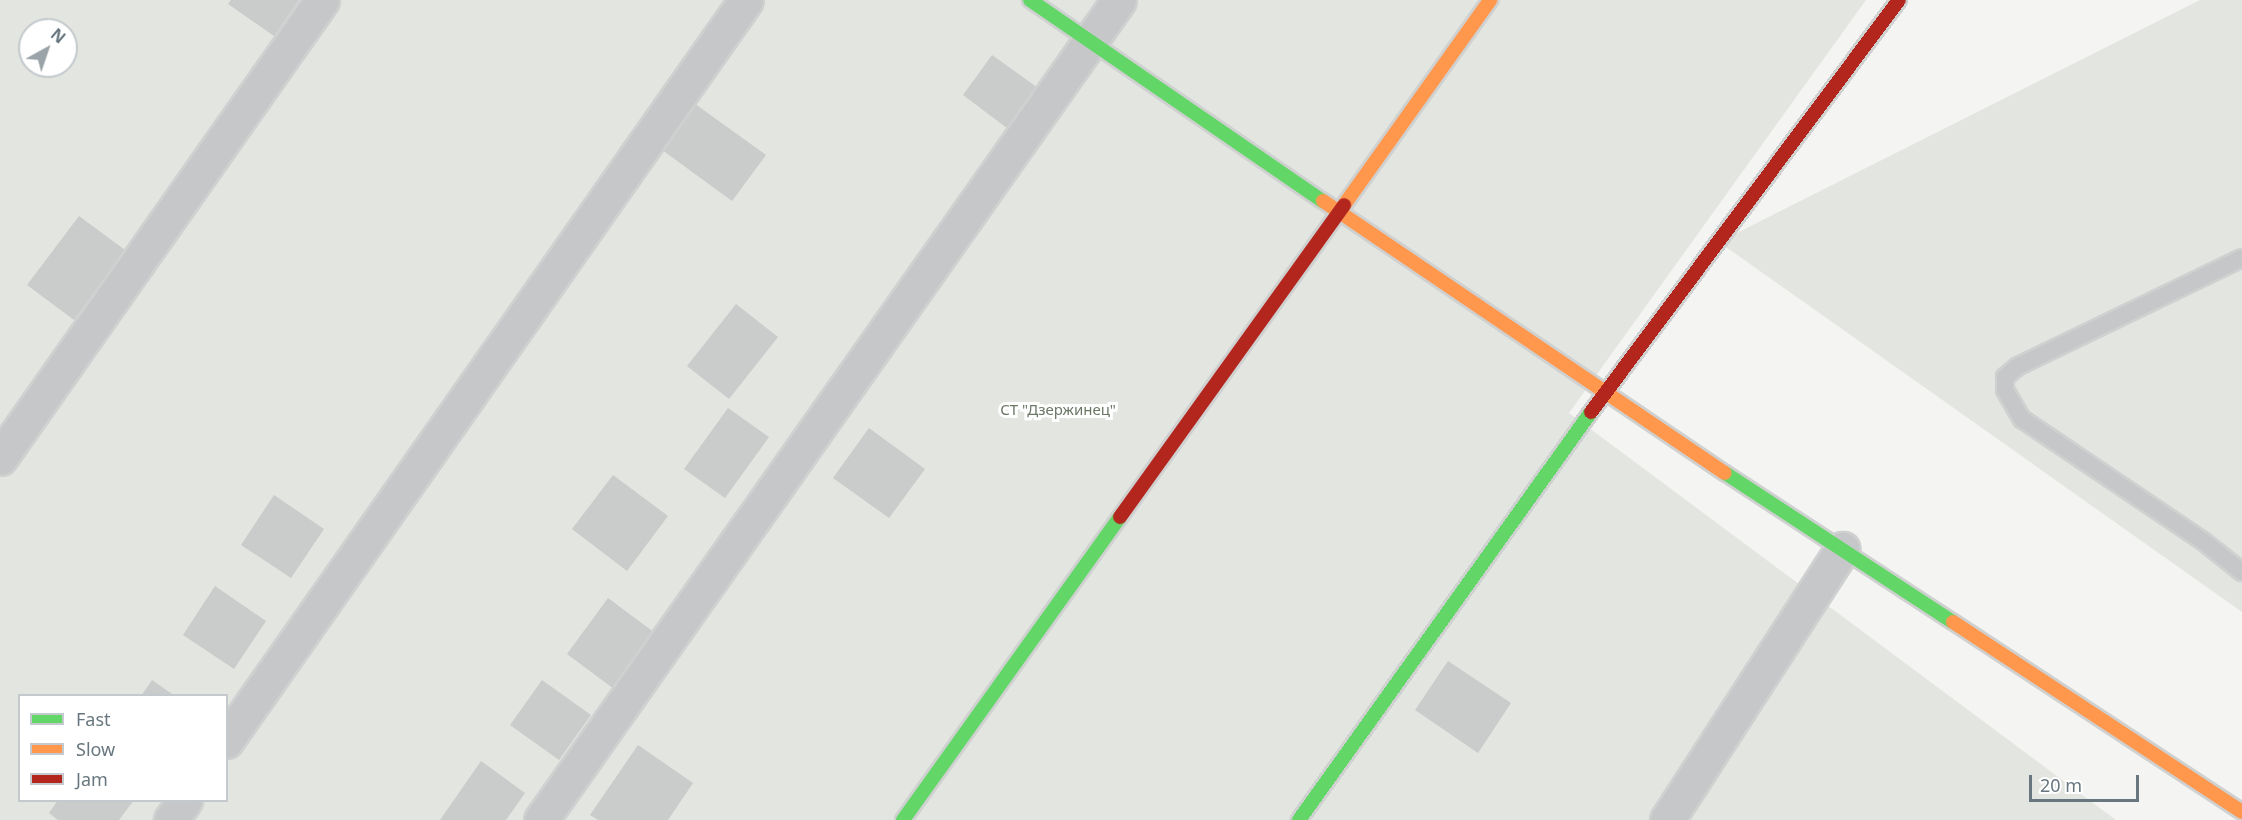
<!DOCTYPE html>
<meta charset="utf-8">
<style>
body{margin:0}
#map{position:relative;width:2242px;height:820px;overflow:hidden;background:#f4f4f3;font-family:"Noto Sans",sans-serif}
div>[style]{position:absolute}
.green>*{inset:0;background:#e3e5e1}
.building>*{inset:0;background:#cacbcb}
.roads{filter:drop-shadow(2px 0 #cfd0d0) drop-shadow(-2px 0 #cfd0d0) drop-shadow(0 2px #cfd0d0) drop-shadow(0 -2px #cfd0d0)}
.lane>*{height:16px;margin:-8px;padding:0 8px;transform-origin:8px;border-radius:8px;background:#c5c7c8}
.street>*{height:33px;margin:-16.5px;padding:0 16.5px;transform-origin:16.5px;border-radius:16.5px;background:#c5c7c8}
.fast>*{height:14px;margin:-7px;padding:0 7px;transform-origin:7px;border-radius:7px;background:#63d668}
.slow>*{height:14px;margin:-7px;padding:0 7px;transform-origin:7px;border-radius:7px;background:#ff974d}
.jam>*{height:14px;margin:-7px;padding:0 7px;transform-origin:7px;border-radius:7px;background:#b3261e}
span{translate:-50% -50%;white-space:nowrap;text-align:center;line-height:1.15;-webkit-text-stroke:6px #fff;paint-order:stroke}
.park-label{font-size:15px;color:#6b7866}
.legend{position:absolute;left:18px;top:694px;width:210px;height:108px;box-sizing:border-box;background:#fff;border:2px solid #c3c9cc;margin:0;padding:8px 10px;list-style:none;font-size:18px;color:#68777f}
.legend li{display:flex;align-items:center;gap:12px;height:30px}
.legend b{width:30px;border:2px solid #c3c9cc}
.north{position:absolute;left:18px;top:18px;width:60px;height:60px;box-sizing:border-box;background:#fff;border:2px solid #c3c9cc;border-radius:50%;rotate:40deg;font-size:16px;font-weight:700;line-height:24px;text-align:center;color:#68777f}
.north::after{content:'';display:block;margin:auto;width:21px;height:27px;background:#99a3a8;clip-path:polygon(50% 0,100% 100%,50% 72%,0 100%)}
.scale{position:absolute;left:2029px;top:775px;width:110px;height:27px;box-sizing:border-box;border:3px solid #68777f;border-top:0;padding-left:8px;font-size:18px;line-height:21px;white-space:nowrap;color:#68777f;-webkit-text-stroke:4px #fff;paint-order:stroke}
</style>
<div id="map">
<div class="green">
<div style="clip-path:polygon(evenodd,0 0,1866px 0,1569px 413px,2116px 820px,0 820px,0 0,30px 30px,66px 30px,66px 66px,30px 66px,30px 30px,0 0,20px 696px,226px 696px,226px 800px,20px 800px,20px 696px)"></div>
<div style="clip-path:polygon(2200px 0,2242px 0,2242px 612px,1719px 242px)"></div>
</div>
<div class="building">
<div style="clip-path:polygon(231px 0,299px 0,274px 36px,228px 4px)"></div>
<div style="clip-path:polygon(992px 55px,1041px 90px,1011px 131px,963px 95px)"></div>
<div style="clip-path:polygon(691px 101px,766px 155px,732px 201px,658px 147px)"></div>
<div style="clip-path:polygon(79px 216px,125px 250px,74px 320px,27px 285px)"></div>
<div style="clip-path:polygon(736px 304px,778px 337px,729px 399px,687px 366px)"></div>
<div style="clip-path:polygon(728px 408px,769px 437px,725px 498px,684px 469px)"></div>
<div style="clip-path:polygon(869px 428px,925px 469px,889px 518px,833px 478px)"></div>
<div style="clip-path:polygon(613px 475px,668px 516px,627px 571px,572px 529px)"></div>
<div style="clip-path:polygon(274px 495px,324px 529px,291px 578px,241px 545px)"></div>
<div style="clip-path:polygon(215px 586px,266px 621px,234px 669px,183px 635px)"></div>
<div style="clip-path:polygon(608px 598px,655px 633px,614px 689px,567px 654px)"></div>
<div style="clip-path:polygon(1448px 661px,1511px 703px,1478px 753px,1415px 710px)"></div>
<div style="clip-path:polygon(152px 680px,175px 696px,141px 696px)"></div>
<div style="clip-path:polygon(542px 680px,591px 715px,559px 760px,510px 725px)"></div>
<div style="clip-path:polygon(638px 745px,693px 783px,668px 820px,598px 820px,590px 815px)"></div>
<div style="clip-path:polygon(481px 761px,525px 793px,506px 820px,440px 820px)"></div>
<div style="clip-path:polygon(58px 800px,134px 800px,119px 820px,58px 820px,49px 813px)"></div>
</div>
<div class="roads">
<div class="lane">
<div style="left:2242px;top:258px;width:250px;rotate:154.2deg"></div>
<div style="left:2017px;top:367px;width:16px;rotate:140deg"></div>
<div style="left:2005px;top:377px;width:13px;rotate:90deg"></div>
<div style="left:2005px;top:390px;width:34px;rotate:60deg"></div>
<div style="left:2022px;top:419px;width:218px;rotate:34deg"></div>
<div style="left:2203px;top:541px;width:50px;rotate:38.5deg"></div>
</div>
<div class="street">
<div style="left:0;top:458px;width:560px;rotate:-54.89deg"></div>
<div style="left:226px;top:741px;width:905px;rotate:-54.94deg"></div>
<div style="left:171px;top:820px;width:24px;rotate:-55deg"></div>
<div style="left:541px;top:820px;width:1003px;rotate:-54.82deg"></div>
<div style="left:1667px;top:820px;width:323px;rotate:-57.1deg"></div>
</div>
<div class="fast">
<div style="left:1030px;top:0;width:355px;rotate:34.5deg"></div>
<div style="left:1725px;top:473px;width:272px;rotate:33.2deg"></div>
<div style="left:903px;top:820px;width:373px;rotate:-54.4deg"></div>
<div style="left:1299px;top:820px;width:502px;rotate:-54.41deg"></div>
</div>
<div class="slow">
<div style="left:1323px;top:201px;width:485px;rotate:34.1deg"></div>
<div style="left:1344px;top:205px;width:252px;rotate:-54.5deg"></div>
<div style="left:1953px;top:622px;width:346px;rotate:33.3deg"></div>
</div>
<div class="jam">
<div style="left:1591px;top:412px;width:514px;rotate:-53.22deg"></div>
<div style="left:1120px;top:517px;width:384px;rotate:-54.3deg"></div>
</div>
</div>
<div class="park-label">
<span style="left:1058px;top:410px">СТ "Дзержинец"</span>
</div>
<ul class="legend">
<li><b style="height:8px;background:#63d668"></b>Fast</li>
<li><b style="height:8px;background:#ff974d"></b>Slow</li>
<li><b style="height:8px;background:#b3261e"></b>Jam</li>
</ul>
<div class="north">N</div>
<div class="scale">20 m</div>
</div>
